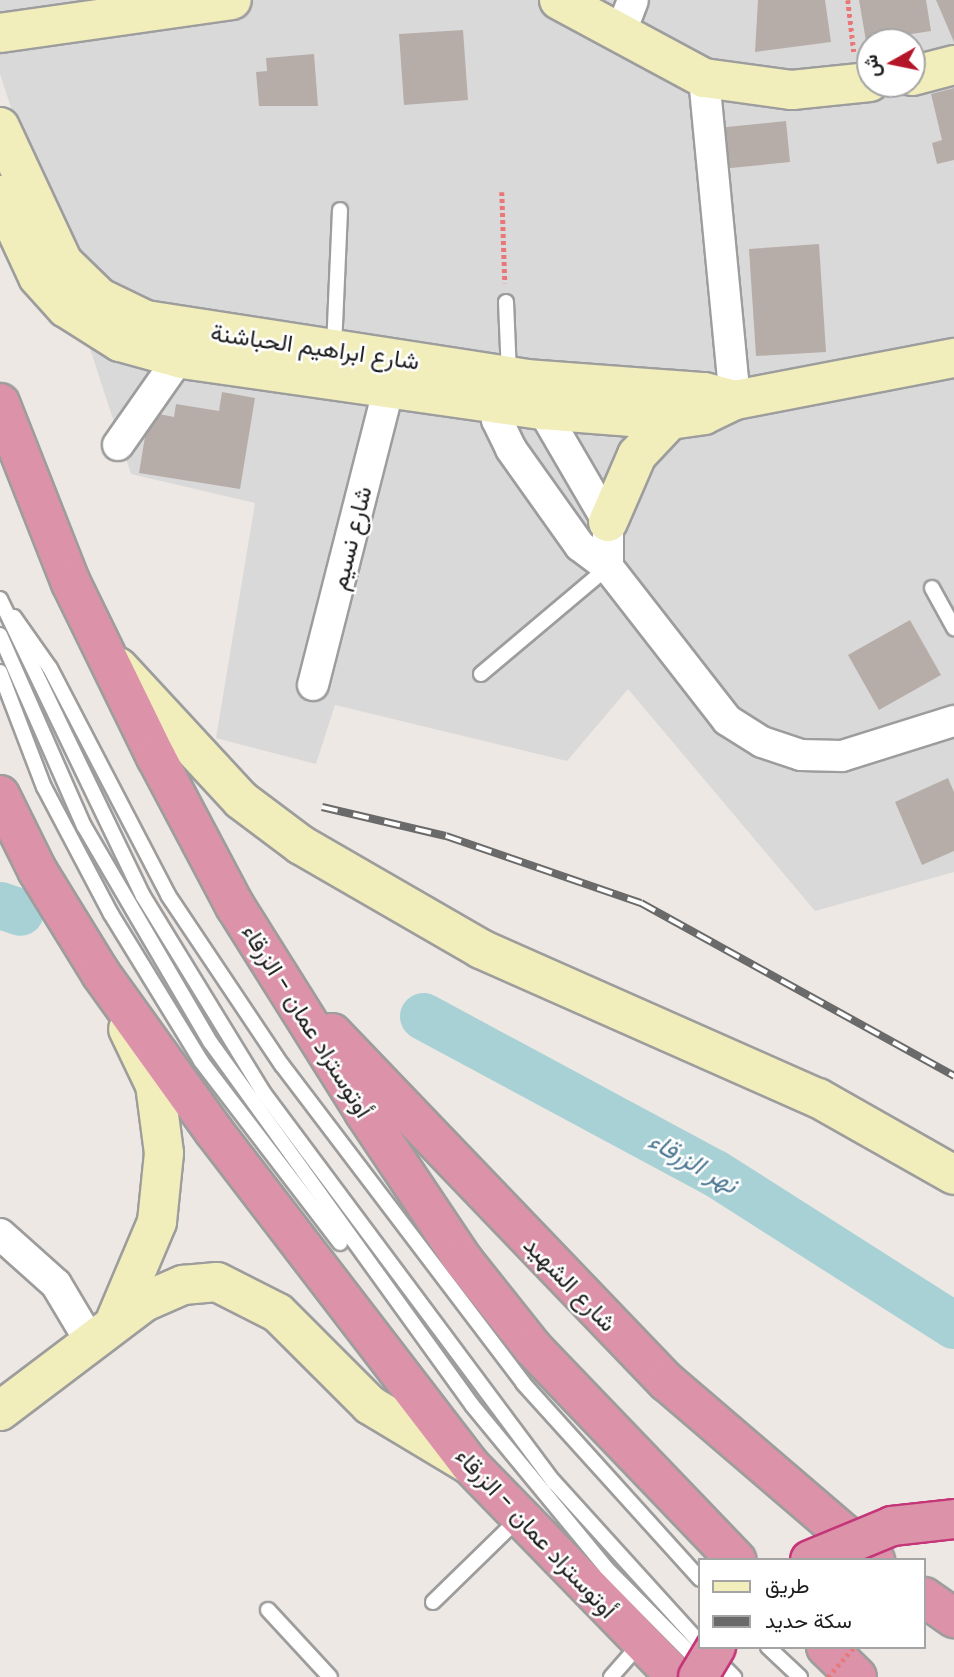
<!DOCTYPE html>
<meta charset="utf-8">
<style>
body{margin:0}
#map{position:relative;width:954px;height:1677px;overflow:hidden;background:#ede8e3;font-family:Poppins,Vazirmatn,sans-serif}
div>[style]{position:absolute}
.residential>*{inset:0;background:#dad9da}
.river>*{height:47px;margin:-23.5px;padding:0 23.5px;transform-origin:23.5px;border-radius:23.5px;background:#a8d1d6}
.building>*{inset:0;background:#b6ada9}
.path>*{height:4.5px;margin-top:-2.25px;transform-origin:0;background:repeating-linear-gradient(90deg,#ea7778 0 3.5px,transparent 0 7px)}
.roads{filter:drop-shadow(2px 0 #9d9d9d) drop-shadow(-2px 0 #9d9d9d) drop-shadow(0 2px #9d9d9d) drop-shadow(0 -2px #9d9d9d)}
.lane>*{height:14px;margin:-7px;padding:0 7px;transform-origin:7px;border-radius:7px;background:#fff}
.street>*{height:30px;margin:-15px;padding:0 15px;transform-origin:15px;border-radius:15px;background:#fff}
.secondary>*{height:38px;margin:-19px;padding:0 19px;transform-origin:19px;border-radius:19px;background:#f2eebc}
.highway>*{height:38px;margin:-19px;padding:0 19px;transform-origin:19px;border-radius:19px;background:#dc93a9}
.rail>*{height:8px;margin-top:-4px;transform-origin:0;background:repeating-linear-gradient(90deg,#fff 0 16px,#6a6a6a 0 32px);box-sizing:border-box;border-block:2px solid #6a6a6a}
.path-bridge>*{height:4.5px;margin-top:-2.25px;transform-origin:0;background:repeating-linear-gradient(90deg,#ea7778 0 3.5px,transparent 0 7px)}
.bridges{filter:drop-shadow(2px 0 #c43678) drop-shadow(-2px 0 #c43678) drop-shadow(0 2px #c43678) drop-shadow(0 -2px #c43678)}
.highway-bridge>*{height:38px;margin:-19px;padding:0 19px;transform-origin:19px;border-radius:19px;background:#dc93a9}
span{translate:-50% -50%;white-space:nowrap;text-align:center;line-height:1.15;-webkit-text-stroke:5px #fff;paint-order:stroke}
.street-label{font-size:24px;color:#1c1c1c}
.water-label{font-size:26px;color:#4d7893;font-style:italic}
.legend{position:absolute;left:698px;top:1558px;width:228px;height:91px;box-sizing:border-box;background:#fff;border:2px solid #a4a4a4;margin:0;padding:9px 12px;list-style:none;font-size:21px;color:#1c1c1c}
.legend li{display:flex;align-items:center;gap:14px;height:35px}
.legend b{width:35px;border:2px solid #a4a4a4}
.north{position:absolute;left:856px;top:28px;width:70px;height:70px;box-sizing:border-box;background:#fff;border:2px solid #a4a4a4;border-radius:50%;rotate:261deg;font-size:19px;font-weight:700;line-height:28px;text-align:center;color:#1c1c1c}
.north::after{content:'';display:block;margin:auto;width:24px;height:32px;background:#b41528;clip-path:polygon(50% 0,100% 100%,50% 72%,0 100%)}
</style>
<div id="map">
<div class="residential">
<div style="clip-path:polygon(evenodd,0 0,954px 0,954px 872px,815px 911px,628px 689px,567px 761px,335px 705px,316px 764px,216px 738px,255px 503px,131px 474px,0 74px,0 0,870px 42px,912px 42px,912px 84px,870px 84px,870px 42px)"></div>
</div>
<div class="river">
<div style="left:0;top:905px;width:21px;rotate:19deg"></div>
<div style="left:423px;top:1016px;width:332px;rotate:28.3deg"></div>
<div style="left:715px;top:1173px;width:283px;rotate:32.5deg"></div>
</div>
<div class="building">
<div style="clip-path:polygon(758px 0,825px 0,831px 42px,755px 52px)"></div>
<div style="clip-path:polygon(859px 0,926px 0,931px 31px,866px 41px)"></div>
<div style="clip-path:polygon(936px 0,954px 0,954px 42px)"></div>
<div style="clip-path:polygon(463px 30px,468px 100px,404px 105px,399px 34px)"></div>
<div style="clip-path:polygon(314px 54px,318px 106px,259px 106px,256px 72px,267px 71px,266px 58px)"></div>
<div style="clip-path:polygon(954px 88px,954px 160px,937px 164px,932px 143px,942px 140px,931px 94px)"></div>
<div style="clip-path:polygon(786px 121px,790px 162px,721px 169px,717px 128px)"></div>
<div style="clip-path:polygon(819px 244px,826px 352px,756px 356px,749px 249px)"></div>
<div style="clip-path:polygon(222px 392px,255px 398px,240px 489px,139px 473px,149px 412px,174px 417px,176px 404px,219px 411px)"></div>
<div style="clip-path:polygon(910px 620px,941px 675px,879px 710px,848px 655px)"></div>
<div style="clip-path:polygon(948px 778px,954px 792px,954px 851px,922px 865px,895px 802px)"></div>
</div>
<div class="path">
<div style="left:848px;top:0;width:52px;rotate:83.4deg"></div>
<div style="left:502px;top:192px;width:91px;rotate:88.1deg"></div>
</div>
<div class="roads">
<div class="lane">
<div style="left:506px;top:302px;width:73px;rotate:87.6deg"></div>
<div style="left:334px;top:348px;width:138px;rotate:-87.5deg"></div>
<div style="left:932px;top:588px;width:46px;rotate:61.2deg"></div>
<div style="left:0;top:599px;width:330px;rotate:64.3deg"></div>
<div style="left:143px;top:896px;width:230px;rotate:58.5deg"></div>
<div style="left:263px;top:1092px;width:487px;rotate:53.3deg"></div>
<div style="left:554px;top:1482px;width:217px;rotate:47.8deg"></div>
<div style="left:14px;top:617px;width:62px;rotate:54.8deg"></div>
<div style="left:50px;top:668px;width:256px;rotate:62.5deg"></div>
<div style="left:168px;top:895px;width:205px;rotate:56.2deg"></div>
<div style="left:282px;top:1065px;width:399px;rotate:52.8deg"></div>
<div style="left:523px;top:1383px;width:264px;rotate:47.9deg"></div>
<div style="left:0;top:635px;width:209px;rotate:66.3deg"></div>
<div style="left:84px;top:826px;width:251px;rotate:59.7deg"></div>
<div style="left:211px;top:1043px;width:446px;rotate:54.2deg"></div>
<div style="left:472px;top:1405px;width:212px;rotate:50.5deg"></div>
<div style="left:607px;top:1569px;width:136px;rotate:45.3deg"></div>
<div style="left:0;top:672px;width:123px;rotate:69.1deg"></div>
<div style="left:44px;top:787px;width:144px;rotate:62.2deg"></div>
<div style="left:111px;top:914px;width:172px;rotate:58.5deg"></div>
<div style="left:201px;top:1061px;width:229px;rotate:52.6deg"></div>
<div style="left:481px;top:674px;width:166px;rotate:-40.1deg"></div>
<div style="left:433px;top:1602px;width:119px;rotate:-44.3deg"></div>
<div style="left:268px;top:1610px;width:91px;rotate:47.2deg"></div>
<div style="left:768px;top:1647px;width:44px;rotate:43.2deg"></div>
<div style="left:713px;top:1656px;width:30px;rotate:45deg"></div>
<div style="left:611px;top:1677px;width:44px;rotate:-48.7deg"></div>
</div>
<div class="street">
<div style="left:620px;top:34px;width:36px;rotate:-69deg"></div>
<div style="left:704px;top:78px;width:323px;rotate:84.5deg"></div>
<div style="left:491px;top:385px;width:36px;rotate:80deg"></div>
<div style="left:497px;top:420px;width:32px;rotate:64deg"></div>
<div style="left:511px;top:449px;width:119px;rotate:54.6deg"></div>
<div style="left:580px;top:546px;width:35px;rotate:37deg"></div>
<div style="left:608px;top:567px;width:194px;rotate:52.1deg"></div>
<div style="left:727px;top:720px;width:41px;rotate:32.2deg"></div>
<div style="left:762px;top:742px;width:41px;rotate:18.4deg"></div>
<div style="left:801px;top:755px;width:41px;rotate:1.4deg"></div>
<div style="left:842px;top:756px;width:117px;rotate:-17.4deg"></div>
<div style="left:534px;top:395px;width:147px;rotate:59.8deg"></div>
<div style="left:608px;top:522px;width:45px;rotate:90deg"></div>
<div style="left:118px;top:445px;width:126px;rotate:-55deg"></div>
<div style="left:313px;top:685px;width:304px;rotate:-75.7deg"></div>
<div style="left:0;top:1234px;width:75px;rotate:41.8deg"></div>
<div style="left:56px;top:1284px;width:66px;rotate:59.2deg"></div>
</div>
<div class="secondary">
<div style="left:559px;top:0;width:165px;rotate:28.3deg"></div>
<div style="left:704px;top:78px;width:89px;rotate:7.8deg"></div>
<div style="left:792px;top:90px;width:78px;rotate:-5.9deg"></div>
<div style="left:0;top:33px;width:234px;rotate:-8.1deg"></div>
<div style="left:912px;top:76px;width:43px;rotate:-14.7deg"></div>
<div style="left:0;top:127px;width:149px;rotate:65deg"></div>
<div style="left:63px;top:262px;width:52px;rotate:44.2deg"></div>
<div style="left:100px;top:298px;width:51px;rotate:25.6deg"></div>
<div style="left:146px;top:320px;width:385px;rotate:8.8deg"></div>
<div style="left:526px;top:379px;width:179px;rotate:4.2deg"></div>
<div style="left:705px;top:392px;width:31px;rotate:15deg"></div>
<div style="left:0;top:195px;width:90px;rotate:65.1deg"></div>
<div style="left:38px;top:277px;width:42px;rotate:47.9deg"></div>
<div style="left:66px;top:308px;width:64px;rotate:32.2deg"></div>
<div style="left:120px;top:342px;width:64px;rotate:15.3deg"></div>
<div style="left:182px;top:359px;width:364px;rotate:8.1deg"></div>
<div style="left:542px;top:410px;width:128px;rotate:4.5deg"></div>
<div style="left:670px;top:420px;width:34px;rotate:-8deg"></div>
<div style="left:704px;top:415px;width:34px;rotate:-26deg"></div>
<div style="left:735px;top:400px;width:223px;rotate:-10.9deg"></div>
<div style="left:608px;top:522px;width:73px;rotate:-66.6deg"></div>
<div style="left:637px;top:455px;width:48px;rotate:-46.7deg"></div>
<div style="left:118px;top:667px;width:181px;rotate:47.2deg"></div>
<div style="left:241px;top:800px;width:75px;rotate:36.9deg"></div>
<div style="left:301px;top:845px;width:208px;rotate:30deg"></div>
<div style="left:481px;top:949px;width:368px;rotate:23.9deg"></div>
<div style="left:818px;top:1098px;width:156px;rotate:29.5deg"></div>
<div style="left:116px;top:1319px;width:105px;rotate:-67.1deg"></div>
<div style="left:157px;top:1222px;width:69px;rotate:-84.2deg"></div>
<div style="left:164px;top:1153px;width:69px;rotate:-97.5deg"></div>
<div style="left:155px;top:1085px;width:62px;rotate:-115.7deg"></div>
<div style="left:0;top:1411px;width:181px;rotate:-37.1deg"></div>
<div style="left:144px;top:1302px;width:43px;rotate:-23.6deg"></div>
<div style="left:183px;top:1285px;width:34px;rotate:-5deg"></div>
<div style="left:217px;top:1282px;width:68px;rotate:26.9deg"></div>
<div style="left:278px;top:1313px;width:130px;rotate:45deg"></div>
<div style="left:370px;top:1405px;width:114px;rotate:31deg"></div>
</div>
<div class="highway">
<div style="left:0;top:403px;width:193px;rotate:68.5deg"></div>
<div style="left:71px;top:583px;width:194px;rotate:64deg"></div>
<div style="left:156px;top:757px;width:169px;rotate:62.1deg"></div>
<div style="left:235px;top:906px;width:243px;rotate:57.9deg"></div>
<div style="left:364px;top:1112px;width:178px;rotate:56.2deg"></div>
<div style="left:463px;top:1260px;width:112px;rotate:51.5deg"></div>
<div style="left:533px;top:1348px;width:294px;rotate:46.2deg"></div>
<div style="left:0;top:795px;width:84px;rotate:63.7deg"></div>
<div style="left:37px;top:870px;width:122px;rotate:58.4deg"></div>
<div style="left:101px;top:974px;width:192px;rotate:54.3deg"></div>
<div style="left:213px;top:1130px;width:422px;rotate:52.5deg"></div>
<div style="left:470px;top:1465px;width:296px;rotate:45.8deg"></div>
<div style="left:332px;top:1033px;width:484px;rotate:46.2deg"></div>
<div style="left:667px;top:1382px;width:274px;rotate:40.6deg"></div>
<div style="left:924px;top:1597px;width:37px;rotate:35deg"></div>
<div style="left:826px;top:1647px;width:43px;rotate:44.1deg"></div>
</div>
</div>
<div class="rail">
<div style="left:322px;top:807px;width:127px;rotate:13.2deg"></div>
<div style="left:446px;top:836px;width:206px;rotate:19deg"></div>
<div style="left:641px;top:903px;width:358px;rotate:28.9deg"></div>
</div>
<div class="path-bridge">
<div style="left:828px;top:1677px;width:40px;rotate:-49deg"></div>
</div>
<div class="bridges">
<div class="highway-bridge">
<div style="left:810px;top:1560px;width:89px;rotate:-22.5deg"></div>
<div style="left:892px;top:1526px;width:62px;rotate:-6.4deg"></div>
<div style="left:698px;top:1677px;width:35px;rotate:-59deg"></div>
</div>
</div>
<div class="street-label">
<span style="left:315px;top:347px;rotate:8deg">شارع ابراهيم الحباشنة</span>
<span style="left:351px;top:538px;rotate:-76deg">شارع نسيم</span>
<span style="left:307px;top:1021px;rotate:58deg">أوتوستراد عمان - الزرقاء</span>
<span style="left:570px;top:1284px;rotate:46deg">شارع الشهيد</span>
<span style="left:536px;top:1533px;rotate:47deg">أوتوستراد عمان - الزرقاء</span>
</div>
<div class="water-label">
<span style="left:693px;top:1163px;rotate:30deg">نهر الزرقاء</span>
</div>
<ul class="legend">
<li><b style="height:9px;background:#f2eebc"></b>طريق</li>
<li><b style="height:9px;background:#6a6a6a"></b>سكة حديد</li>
</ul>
<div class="north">ش</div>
</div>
